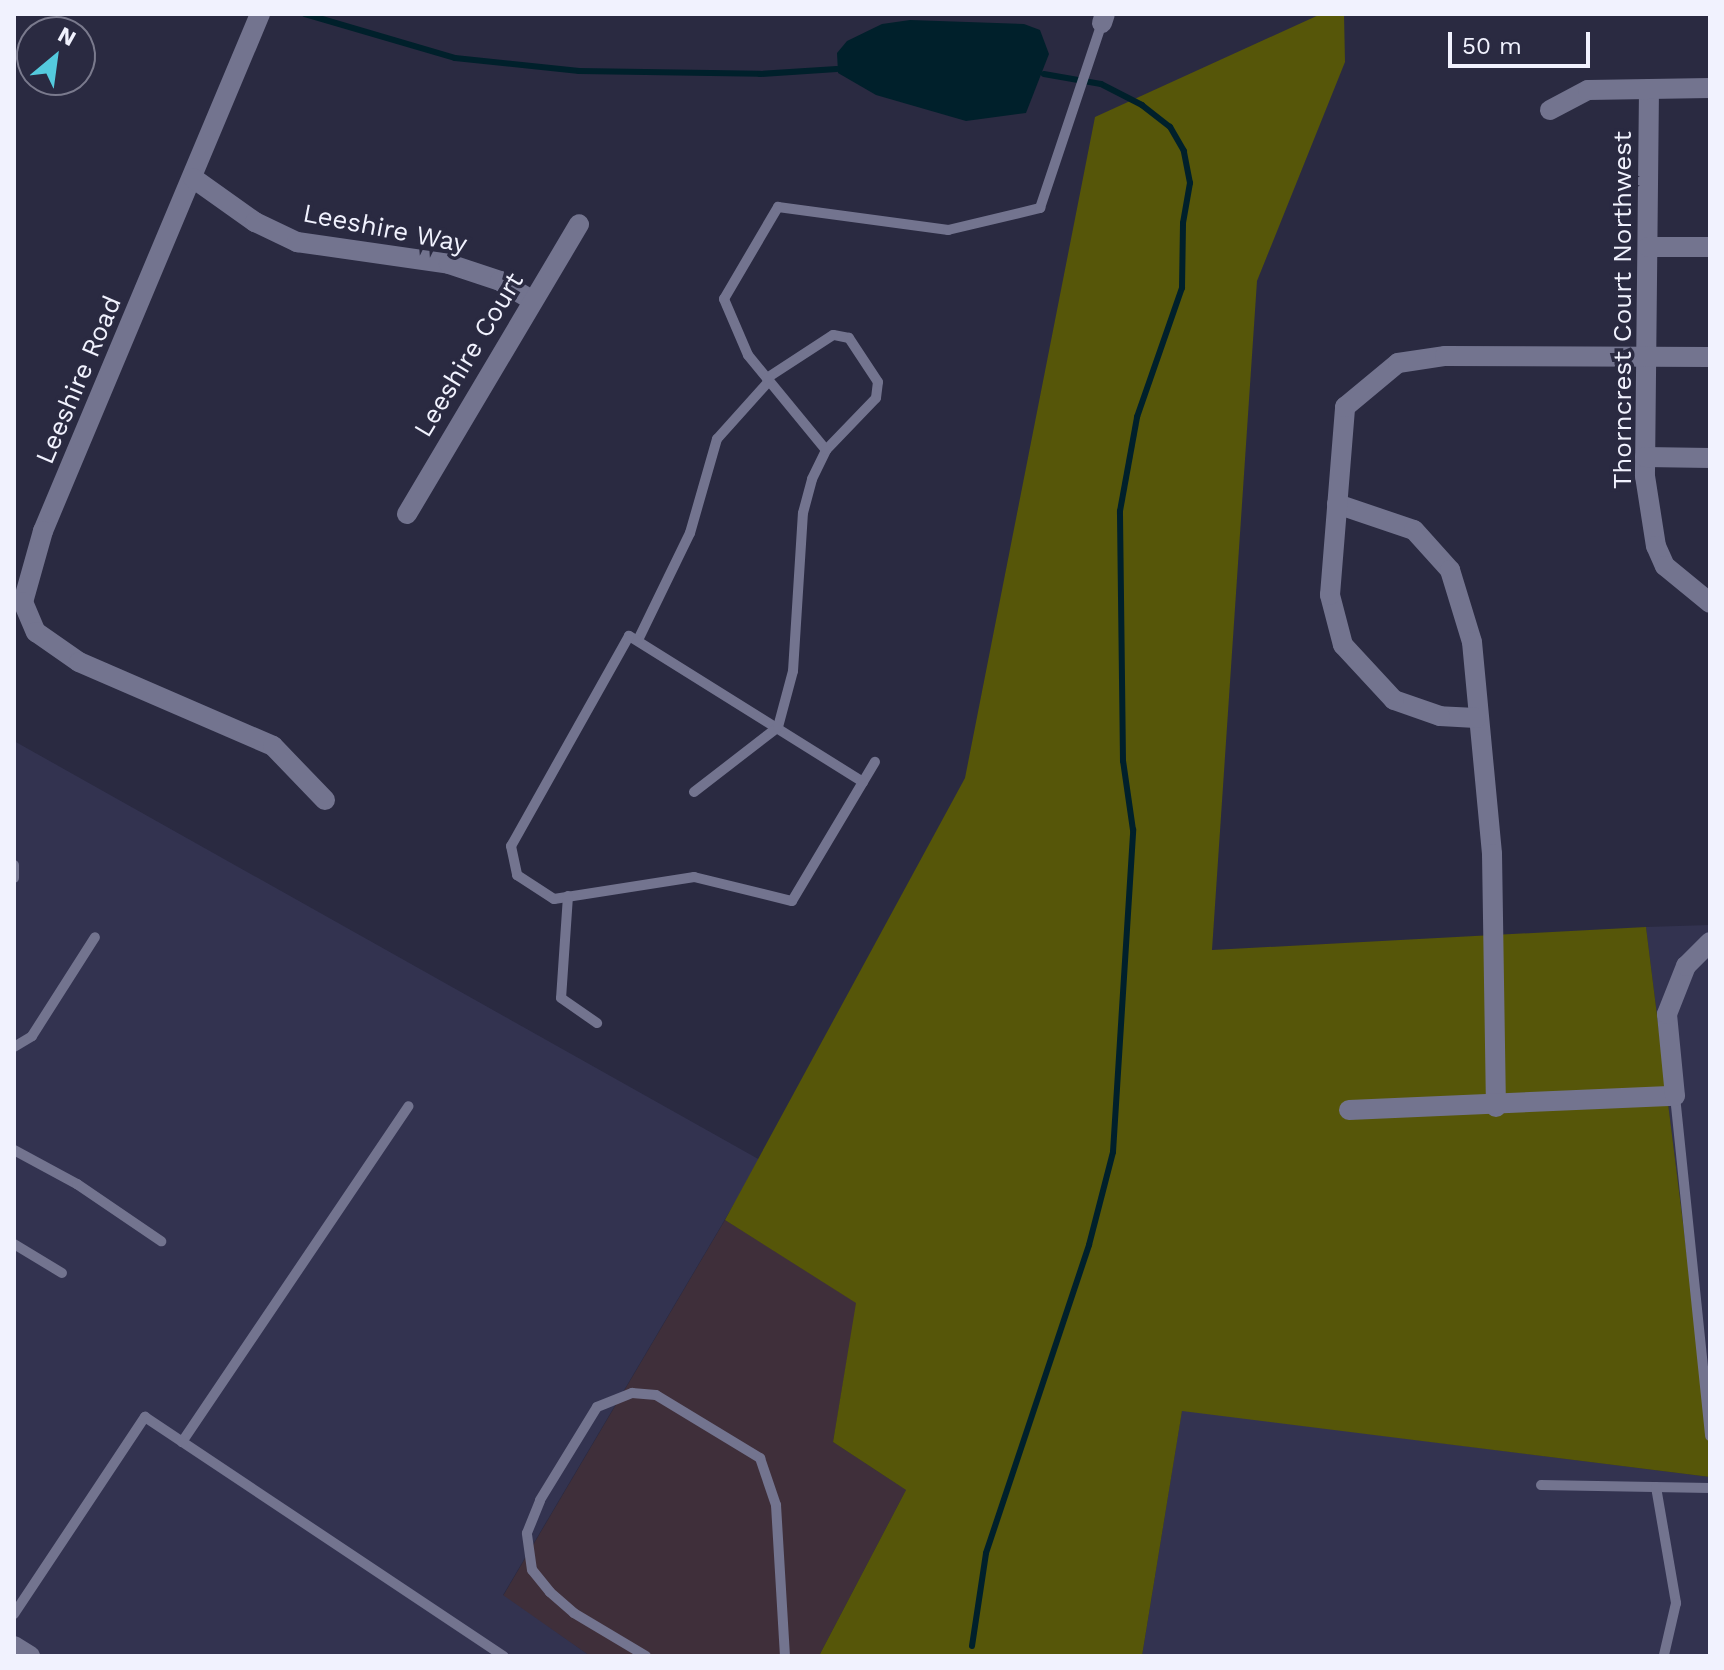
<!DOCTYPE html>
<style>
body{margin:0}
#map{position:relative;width:1724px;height:1670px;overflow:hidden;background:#2a2a41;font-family:"Work Sans",sans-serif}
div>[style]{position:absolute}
.commercial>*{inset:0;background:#3f2f3a}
.built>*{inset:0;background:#333350}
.green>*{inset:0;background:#565609}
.water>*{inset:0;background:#00202b}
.stream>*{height:6px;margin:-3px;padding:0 3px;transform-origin:3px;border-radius:3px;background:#00202b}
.service>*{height:10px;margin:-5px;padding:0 5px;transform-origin:5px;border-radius:5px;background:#73748f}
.minor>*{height:20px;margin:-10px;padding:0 10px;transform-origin:10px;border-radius:10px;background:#73748f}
span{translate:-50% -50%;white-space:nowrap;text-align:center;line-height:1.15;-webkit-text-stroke:7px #2a2a41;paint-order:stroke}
.street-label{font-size:26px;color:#f1f2fe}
.frame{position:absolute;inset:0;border:16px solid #f1f2fe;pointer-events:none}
.north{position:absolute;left:16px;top:16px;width:80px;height:80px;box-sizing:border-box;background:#2a2a41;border:2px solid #7a7a8d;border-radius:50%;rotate:29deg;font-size:22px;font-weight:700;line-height:32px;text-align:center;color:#f1f2fe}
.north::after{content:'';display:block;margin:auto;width:28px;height:36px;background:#54cadd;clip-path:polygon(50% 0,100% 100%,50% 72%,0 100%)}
.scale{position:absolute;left:1448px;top:32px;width:142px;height:36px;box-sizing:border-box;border:4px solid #f1f2fe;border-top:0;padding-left:10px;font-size:24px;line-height:28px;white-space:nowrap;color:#f1f2fe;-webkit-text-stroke:6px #2a2a41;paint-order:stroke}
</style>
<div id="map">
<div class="commercial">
<div style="clip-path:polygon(725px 1220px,857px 1303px,833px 1442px,906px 1490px,819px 1656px,590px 1656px,503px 1596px)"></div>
</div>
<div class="built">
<div style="clip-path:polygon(14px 741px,760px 1160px,503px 1595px,590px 1656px,14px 1656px)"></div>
<div style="clip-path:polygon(1710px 925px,1710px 1439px,1646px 927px)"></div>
<div style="clip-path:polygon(1182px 1410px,1710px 1477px,1710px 1656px,1142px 1656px)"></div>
</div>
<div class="green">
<div style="clip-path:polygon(1321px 14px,1344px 14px,1345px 62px,1257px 281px,1212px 950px,1646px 927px,1710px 1439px,1710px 1477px,1182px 1411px,1142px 1656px,819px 1656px,906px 1490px,833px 1442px,856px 1303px,725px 1220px,965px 778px,1095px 117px)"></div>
</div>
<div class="water">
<div style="clip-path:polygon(910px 20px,1024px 24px,1040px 30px,1049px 54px,1026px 113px,966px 121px,876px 95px,838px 73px,837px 53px,847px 41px,882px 24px)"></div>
</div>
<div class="stream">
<div style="left:305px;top:14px;width:156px;rotate:16.3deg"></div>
<div style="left:455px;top:58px;width:125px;rotate:6deg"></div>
<div style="left:579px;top:71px;width:181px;rotate:0.9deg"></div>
<div style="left:760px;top:74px;width:77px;rotate:-3.7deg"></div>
<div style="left:972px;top:1646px;width:94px;rotate:-81.4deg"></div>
<div style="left:986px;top:1553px;width:325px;rotate:-71.5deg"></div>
<div style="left:1089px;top:1245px;width:96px;rotate:-75.5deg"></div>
<div style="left:1113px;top:1152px;width:323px;rotate:-86.4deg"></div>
<div style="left:1133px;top:830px;width:70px;rotate:-98.2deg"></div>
<div style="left:1123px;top:761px;width:250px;rotate:-90.7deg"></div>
<div style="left:1120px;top:511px;width:96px;rotate:-79.7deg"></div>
<div style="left:1137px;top:417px;width:137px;rotate:-70.8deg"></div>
<div style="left:1182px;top:288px;width:65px;rotate:-89.1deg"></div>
<div style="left:1183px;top:223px;width:41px;rotate:-80.1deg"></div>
<div style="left:1190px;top:183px;width:33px;rotate:-101deg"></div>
<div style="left:1184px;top:151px;width:28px;rotate:-120deg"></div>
<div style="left:1170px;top:127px;width:36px;rotate:-142deg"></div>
<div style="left:1142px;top:105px;width:46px;rotate:-152.9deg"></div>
<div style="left:1101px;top:84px;width:58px;rotate:-170deg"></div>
</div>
<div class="service">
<div style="left:826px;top:450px;width:123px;rotate:-129.4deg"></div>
<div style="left:748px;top:355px;width:61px;rotate:-113.2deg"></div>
<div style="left:724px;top:299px;width:107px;rotate:-59.6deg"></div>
<div style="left:778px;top:207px;width:172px;rotate:7.7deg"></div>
<div style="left:948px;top:230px;width:95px;rotate:-13.4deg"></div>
<div style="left:1040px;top:208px;width:195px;rotate:-71.5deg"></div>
<div style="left:638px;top:640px;width:119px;rotate:-64.1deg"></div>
<div style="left:690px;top:533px;width:98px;rotate:-74deg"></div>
<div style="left:717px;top:439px;width:78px;rotate:-48.1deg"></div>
<div style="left:863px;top:782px;width:276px;rotate:-148deg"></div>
<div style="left:629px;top:636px;width:241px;rotate:119.3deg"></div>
<div style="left:511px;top:846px;width:30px;rotate:78deg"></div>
<div style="left:517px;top:875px;width:44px;rotate:33deg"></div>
<div style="left:554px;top:899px;width:142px;rotate:-8.9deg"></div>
<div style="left:694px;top:877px;width:101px;rotate:13.8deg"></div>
<div style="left:792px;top:901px;width:162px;rotate:-59.2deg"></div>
<div style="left:694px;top:792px;width:106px;rotate:-37.7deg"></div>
<div style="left:778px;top:727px;width:58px;rotate:-75deg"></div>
<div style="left:793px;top:671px;width:158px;rotate:-86.4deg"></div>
<div style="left:803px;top:513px;width:35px;rotate:-75deg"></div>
<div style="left:812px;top:479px;width:32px;rotate:-64deg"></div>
<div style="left:826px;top:450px;width:72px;rotate:-46.1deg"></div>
<div style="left:876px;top:398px;width:16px;rotate:-83deg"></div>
<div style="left:878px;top:382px;width:53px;rotate:-123.4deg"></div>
<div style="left:849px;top:338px;width:16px;rotate:-169deg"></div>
<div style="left:833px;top:335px;width:79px;rotate:146.9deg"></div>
<div style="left:14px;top:865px;width:13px;rotate:90deg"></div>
<div style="left:568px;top:896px;width:102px;rotate:93.9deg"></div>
<div style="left:561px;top:998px;width:44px;rotate:34.8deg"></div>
<div style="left:14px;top:1047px;width:21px;rotate:-31deg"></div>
<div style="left:32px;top:1036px;width:117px;rotate:-57.5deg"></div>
<div style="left:1675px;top:1096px;width:342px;rotate:84.1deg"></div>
<div style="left:14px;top:1150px;width:72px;rotate:28.4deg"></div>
<div style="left:77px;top:1184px;width:102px;rotate:34.2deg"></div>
<div style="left:14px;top:1244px;width:56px;rotate:31.1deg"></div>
<div style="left:182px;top:1442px;width:405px;rotate:-56deg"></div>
<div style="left:1541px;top:1485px;width:169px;rotate:1deg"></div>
<div style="left:1656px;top:1487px;width:118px;rotate:80.2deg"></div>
<div style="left:1676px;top:1603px;width:53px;rotate:103deg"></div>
<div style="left:14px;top:1614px;width:237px;rotate:-56.4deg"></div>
<div style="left:145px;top:1417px;width:431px;rotate:33.7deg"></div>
<div style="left:646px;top:1656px;width:84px;rotate:-149.2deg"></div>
<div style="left:574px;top:1613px;width:32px;rotate:-139deg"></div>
<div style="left:550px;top:1592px;width:28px;rotate:-129deg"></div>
<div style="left:532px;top:1570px;width:37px;rotate:-98deg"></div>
<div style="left:527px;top:1533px;width:35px;rotate:-68deg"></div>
<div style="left:540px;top:1500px;width:109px;rotate:-58.5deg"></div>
<div style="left:597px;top:1407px;width:38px;rotate:-22deg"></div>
<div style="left:632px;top:1393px;width:24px;rotate:5deg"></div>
<div style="left:656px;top:1395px;width:122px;rotate:31.2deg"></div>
<div style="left:760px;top:1458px;width:50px;rotate:71.2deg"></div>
<div style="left:776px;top:1505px;width:151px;rotate:86.6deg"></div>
</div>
<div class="minor">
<div style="left:260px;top:14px;width:561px;rotate:112.77deg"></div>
<div style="left:43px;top:531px;width:74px;rotate:105.7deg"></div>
<div style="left:23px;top:602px;width:33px;rotate:67deg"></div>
<div style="left:36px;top:632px;width:52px;rotate:34.9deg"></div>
<div style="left:79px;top:662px;width:211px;rotate:23.4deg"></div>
<div style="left:273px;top:746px;width:75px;rotate:46.1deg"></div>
<div style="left:1102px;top:23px;width:9px;rotate:-72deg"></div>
<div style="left:1649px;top:89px;width:387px;rotate:90.6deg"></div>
<div style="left:1645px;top:476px;width:71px;rotate:81.1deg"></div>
<div style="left:1656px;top:546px;width:22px;rotate:66deg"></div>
<div style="left:1665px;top:566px;width:58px;rotate:39.4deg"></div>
<div style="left:1550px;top:110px;width:43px;rotate:-27.8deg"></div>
<div style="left:1588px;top:90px;width:122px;rotate:-0.9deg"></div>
<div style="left:193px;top:178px;width:76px;rotate:35.4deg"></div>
<div style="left:255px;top:222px;width:47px;rotate:25.5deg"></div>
<div style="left:297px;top:242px;width:154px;rotate:8.2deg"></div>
<div style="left:449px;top:264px;width:54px;rotate:18.4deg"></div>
<div style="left:500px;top:281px;width:35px;rotate:31deg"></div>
<div style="left:1648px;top:247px;width:62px"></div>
<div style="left:1645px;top:457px;width:65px;rotate:0.9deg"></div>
<div style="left:1337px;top:504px;width:81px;rotate:18.7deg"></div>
<div style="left:1414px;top:530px;width:54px;rotate:48deg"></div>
<div style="left:1450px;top:570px;width:75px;rotate:73deg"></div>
<div style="left:1472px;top:642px;width:213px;rotate:84.6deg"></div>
<div style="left:1492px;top:854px;width:253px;rotate:89.1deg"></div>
<div style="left:407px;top:514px;width:337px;rotate:-59.3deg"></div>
<div style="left:1476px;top:718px;width:36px;rotate:-177deg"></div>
<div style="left:1440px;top:716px;width:49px;rotate:-160.8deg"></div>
<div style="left:1394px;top:700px;width:75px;rotate:-132.8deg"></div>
<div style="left:1343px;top:645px;width:52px;rotate:-104.6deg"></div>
<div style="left:1330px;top:595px;width:189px;rotate:-85.4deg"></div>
<div style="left:1345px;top:407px;width:69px;rotate:-39.7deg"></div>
<div style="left:1398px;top:363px;width:48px;rotate:-8.5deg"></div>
<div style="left:1445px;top:356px;width:265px;rotate:0.2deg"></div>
<div style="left:1349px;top:1110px;width:326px;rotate:-2.5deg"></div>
<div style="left:1675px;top:1096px;width:82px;rotate:-95.6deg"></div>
<div style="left:1667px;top:1014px;width:52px;rotate:-68.4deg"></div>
<div style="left:1686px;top:966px;width:34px;rotate:-45deg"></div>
<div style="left:14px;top:1646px;width:19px;rotate:32deg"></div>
</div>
<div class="street-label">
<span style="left:385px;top:229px;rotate:11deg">Leeshire Way</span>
<span style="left:1623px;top:310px;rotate:-90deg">Thorncrest Court Northwest</span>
<span style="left:469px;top:355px;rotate:-59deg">Leeshire Court</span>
<span style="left:79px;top:380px;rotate:-67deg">Leeshire Road</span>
</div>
<div class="frame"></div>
<div class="north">N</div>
<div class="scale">50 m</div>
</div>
